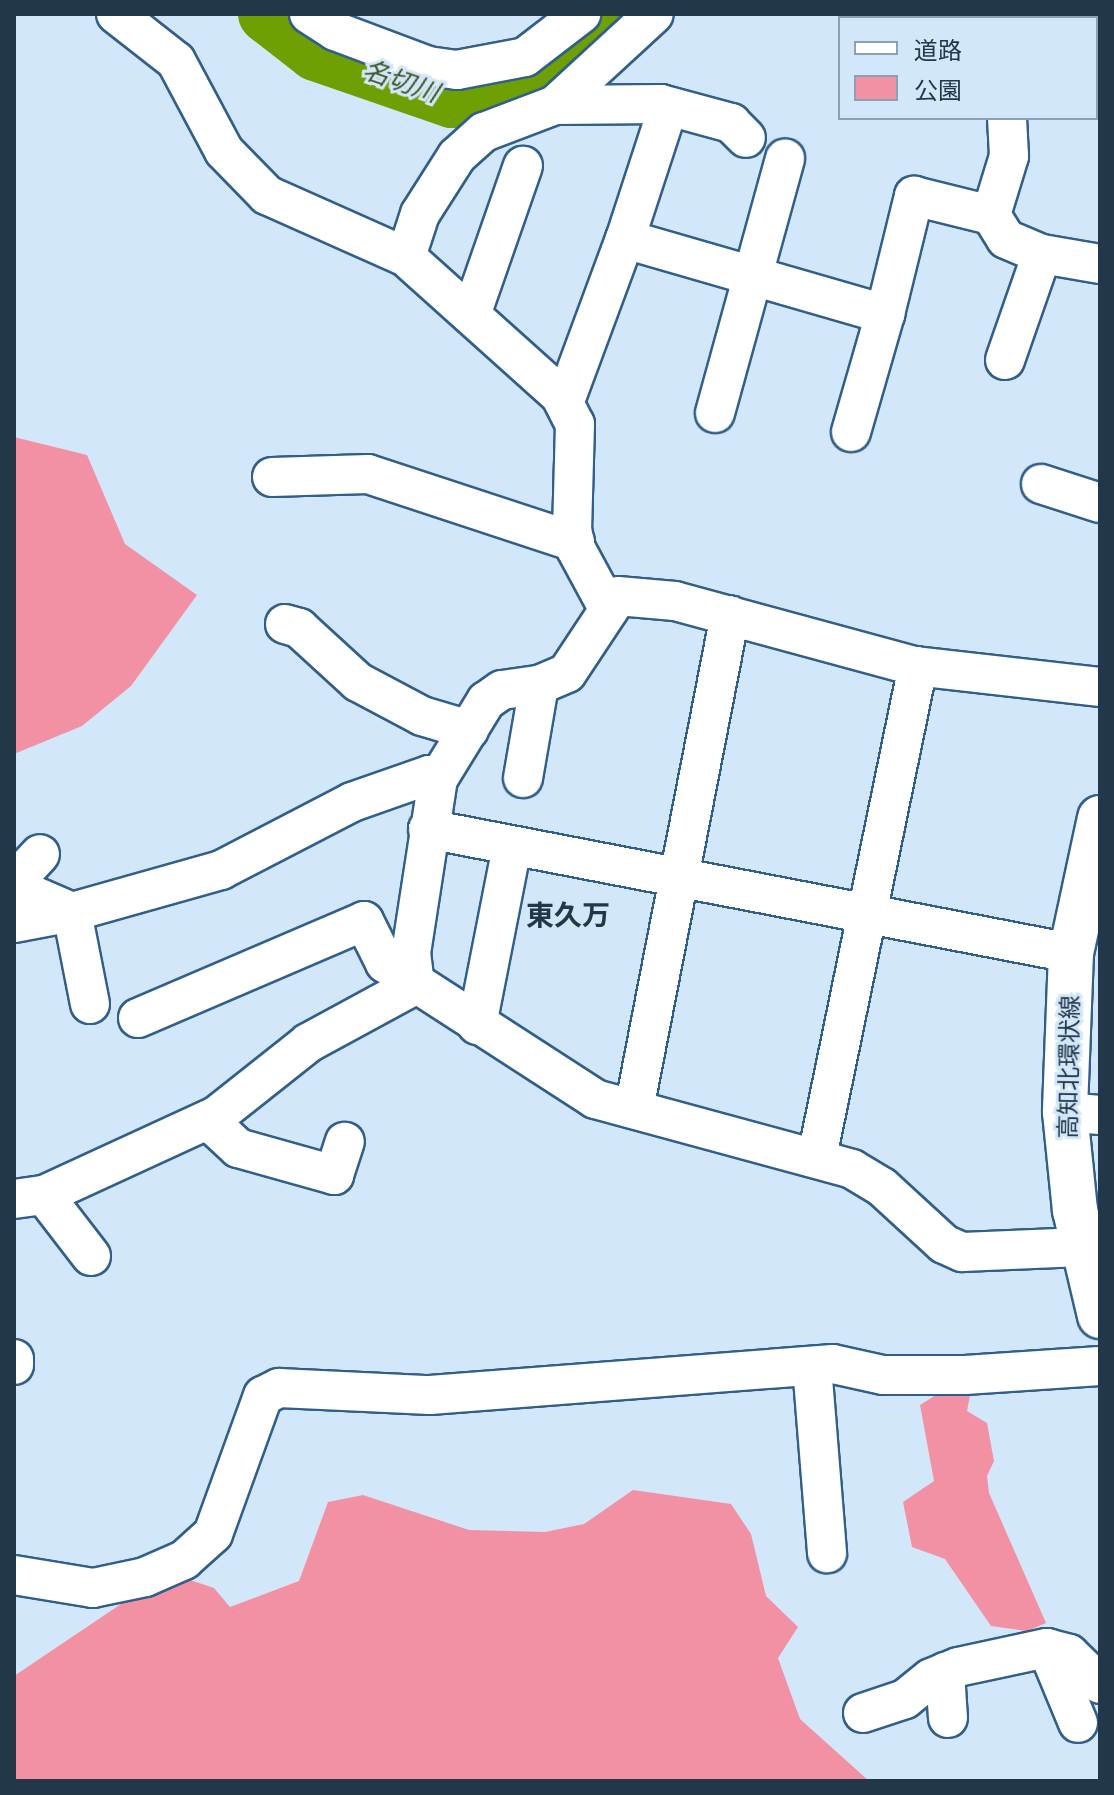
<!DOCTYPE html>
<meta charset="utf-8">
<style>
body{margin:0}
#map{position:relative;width:1114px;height:1795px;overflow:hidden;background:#d3e7fa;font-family:"Public Sans","Noto Sans JP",sans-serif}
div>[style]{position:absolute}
.green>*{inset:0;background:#f291a3}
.river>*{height:58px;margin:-29px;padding:0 29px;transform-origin:29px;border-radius:29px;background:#6e9f03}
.roads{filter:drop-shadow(2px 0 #315f89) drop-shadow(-2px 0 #315f89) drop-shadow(0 2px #315f89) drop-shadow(0 -2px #315f89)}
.street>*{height:38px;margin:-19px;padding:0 19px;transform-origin:19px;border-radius:19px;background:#fff}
.primary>*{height:44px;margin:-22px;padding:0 22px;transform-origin:22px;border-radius:22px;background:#fff}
span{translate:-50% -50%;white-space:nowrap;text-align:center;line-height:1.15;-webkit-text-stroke:6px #d3e7fa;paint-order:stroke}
.street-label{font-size:24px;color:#23374a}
.water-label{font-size:26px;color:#3d5220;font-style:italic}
.quarter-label{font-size:28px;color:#23374a;font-weight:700}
.frame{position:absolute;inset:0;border:16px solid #23374a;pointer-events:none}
.legend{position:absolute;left:838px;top:16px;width:260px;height:104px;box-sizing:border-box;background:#d3e7fa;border:2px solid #8da1b4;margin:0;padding:10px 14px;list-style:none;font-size:24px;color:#23374a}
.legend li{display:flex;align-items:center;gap:16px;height:40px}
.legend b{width:40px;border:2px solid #8da1b4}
</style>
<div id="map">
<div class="green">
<div style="clip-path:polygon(14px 437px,87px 455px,125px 544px,197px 595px,131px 686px,82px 726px,14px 754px)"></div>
<div style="clip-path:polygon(944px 1390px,971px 1390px,967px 1411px,987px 1423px,994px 1461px,987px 1476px,989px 1493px,1046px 1623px,1027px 1631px,991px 1626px,945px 1559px,912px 1547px,903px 1502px,934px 1481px,920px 1405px)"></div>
<div style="clip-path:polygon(633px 1490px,731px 1504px,751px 1534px,766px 1596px,798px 1627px,778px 1658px,800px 1719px,869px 1781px,14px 1781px,14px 1676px,127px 1600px,181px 1577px,214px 1588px,230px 1607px,299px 1581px,328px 1502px,363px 1495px,469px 1530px,545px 1532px,584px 1524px)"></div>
</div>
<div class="river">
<div style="left:267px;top:14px;width:62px;rotate:37.8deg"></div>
<div style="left:316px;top:52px;width:144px;rotate:19.1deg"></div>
<div style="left:452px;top:99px;width:68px;rotate:-6.7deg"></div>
<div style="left:520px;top:91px;width:73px;rotate:-34.3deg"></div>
<div style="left:580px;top:50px;width:52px;rotate:-43.5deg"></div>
</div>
<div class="roads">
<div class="street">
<div style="left:116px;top:14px;width:76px;rotate:38.1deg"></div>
<div style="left:176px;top:61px;width:102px;rotate:61.9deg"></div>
<div style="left:224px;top:151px;width:62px;rotate:45.7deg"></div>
<div style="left:267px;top:195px;width:152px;rotate:24deg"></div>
<div style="left:406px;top:257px;width:207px;rotate:41.9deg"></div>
<div style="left:560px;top:395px;width:33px;rotate:63deg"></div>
<div style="left:575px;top:424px;width:105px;rotate:91.6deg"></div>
<div style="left:572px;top:529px;width:20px;rotate:79deg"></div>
<div style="left:576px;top:549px;width:69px;rotate:61.6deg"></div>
<div style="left:309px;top:14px;width:31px;rotate:33deg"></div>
<div style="left:335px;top:31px;width:99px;rotate:20.6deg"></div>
<div style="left:428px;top:66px;width:29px;rotate:8deg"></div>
<div style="left:457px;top:70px;width:69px;rotate:-10.8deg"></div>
<div style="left:525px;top:57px;width:71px;rotate:-37.5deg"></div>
<div style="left:992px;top:14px;width:4px;rotate:90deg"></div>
<div style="left:661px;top:104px;width:73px;rotate:15.2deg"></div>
<div style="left:731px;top:123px;width:21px;rotate:45deg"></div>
<div style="left:555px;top:105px;width:106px;rotate:-0.5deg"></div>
<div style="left:661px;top:104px;width:16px;rotate:79deg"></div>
<div style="left:664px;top:120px;width:125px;rotate:108.1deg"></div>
<div style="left:991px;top:215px;width:62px;rotate:-73deg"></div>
<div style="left:1009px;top:156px;width:38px;rotate:-93deg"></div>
<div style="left:406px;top:257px;width:45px;rotate:-72deg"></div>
<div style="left:420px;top:214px;width:69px;rotate:-57.5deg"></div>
<div style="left:457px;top:156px;width:36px;rotate:-42deg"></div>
<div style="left:484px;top:132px;width:76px;rotate:-20.8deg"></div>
<div style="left:555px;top:105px;width:134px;rotate:-42.6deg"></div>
<div style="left:471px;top:315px;width:158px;rotate:-70.8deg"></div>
<div style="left:1005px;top:360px;width:112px;rotate:-70.8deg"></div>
<div style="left:565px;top:401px;width:173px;rotate:-69.7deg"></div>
<div style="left:625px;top:239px;width:271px;rotate:16.1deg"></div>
<div style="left:885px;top:314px;width:122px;rotate:-76.2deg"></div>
<div style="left:914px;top:196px;width:79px;rotate:13.9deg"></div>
<div style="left:991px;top:215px;width:28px;rotate:58deg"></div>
<div style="left:1006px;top:239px;width:39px;rotate:23deg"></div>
<div style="left:1042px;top:254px;width:59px;rotate:9.8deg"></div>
<div style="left:715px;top:413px;width:264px;rotate:-74.6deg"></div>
<div style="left:851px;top:432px;width:123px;rotate:-73.9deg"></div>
<div style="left:272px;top:477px;width:96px;rotate:-1.8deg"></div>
<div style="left:368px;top:474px;width:218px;rotate:18.2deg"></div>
<div style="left:1041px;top:484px;width:62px;rotate:17.9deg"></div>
<div style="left:285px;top:624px;width:15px;rotate:16deg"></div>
<div style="left:299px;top:628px;width:80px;rotate:42.5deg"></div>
<div style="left:358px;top:682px;width:72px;rotate:28deg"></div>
<div style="left:422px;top:716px;width:49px;rotate:16.6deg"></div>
<div style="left:523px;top:778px;width:94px;rotate:-80.2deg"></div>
<div style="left:428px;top:829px;width:655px;rotate:10.92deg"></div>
<div style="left:14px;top:882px;width:38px;rotate:-47deg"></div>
<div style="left:14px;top:887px;width:63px;rotate:23.3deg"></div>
<div style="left:14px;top:923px;width:59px;rotate:-10.7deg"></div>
<div style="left:415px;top:985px;width:32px;rotate:-97deg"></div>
<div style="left:411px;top:953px;width:176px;rotate:-81.2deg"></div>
<div style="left:438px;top:779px;width:92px;rotate:-58.4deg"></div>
<div style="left:486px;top:701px;width:19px;rotate:-35deg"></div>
<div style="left:502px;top:690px;width:37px;rotate:-8deg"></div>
<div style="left:539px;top:685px;width:30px;rotate:-23deg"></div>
<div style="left:567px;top:673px;width:92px;rotate:-56.5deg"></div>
<div style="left:618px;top:596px;width:57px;rotate:5deg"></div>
<div style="left:675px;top:601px;width:249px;rotate:15.2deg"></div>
<div style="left:915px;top:666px;width:186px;rotate:6.5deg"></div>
<div style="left:90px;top:1004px;width:94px;rotate:-101.1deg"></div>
<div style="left:72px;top:912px;width:155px;rotate:-15.7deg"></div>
<div style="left:221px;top:870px;width:148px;rotate:-27.4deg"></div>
<div style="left:352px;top:802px;width:82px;rotate:-19.3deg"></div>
<div style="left:429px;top:775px;width:10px;rotate:24deg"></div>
<div style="left:138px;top:1018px;width:246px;rotate:-23.2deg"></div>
<div style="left:364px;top:921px;width:47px;rotate:63.4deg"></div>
<div style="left:385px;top:963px;width:250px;rotate:32.9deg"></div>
<div style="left:595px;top:1099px;width:266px;rotate:15.2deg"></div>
<div style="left:852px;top:1169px;width:35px;rotate:31deg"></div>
<div style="left:882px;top:1187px;width:84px;rotate:42.6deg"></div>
<div style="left:944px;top:1244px;width:20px;rotate:24deg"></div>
<div style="left:962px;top:1252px;width:120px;rotate:-2.4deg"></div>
<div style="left:477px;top:1025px;width:182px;rotate:-78.9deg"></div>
<div style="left:634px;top:1109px;width:503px;rotate:-79deg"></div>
<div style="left:1065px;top:1112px;width:35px;rotate:5deg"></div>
<div style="left:208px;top:1120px;width:41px;rotate:43deg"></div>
<div style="left:238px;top:1148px;width:100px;rotate:15.7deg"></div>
<div style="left:334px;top:1175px;width:35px;rotate:-72deg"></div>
<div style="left:817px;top:1157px;width:501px;rotate:-78.38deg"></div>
<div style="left:44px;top:1195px;width:77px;rotate:52.4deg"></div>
<div style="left:14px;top:1199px;width:30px;rotate:-8deg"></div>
<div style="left:44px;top:1195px;width:189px;rotate:-24.7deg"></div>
<div style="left:216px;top:1116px;width:117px;rotate:-38.4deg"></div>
<div style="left:308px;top:1043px;width:122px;rotate:-28.5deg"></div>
<div style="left:14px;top:1359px;width:6px;rotate:90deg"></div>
<div style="left:812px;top:1366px;width:188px;rotate:85.4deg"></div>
<div style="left:14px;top:1575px;width:80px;rotate:9.3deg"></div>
<div style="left:93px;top:1588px;width:53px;rotate:-11.9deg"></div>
<div style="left:145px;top:1577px;width:43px;rotate:-23.6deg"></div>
<div style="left:184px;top:1560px;width:39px;rotate:-42deg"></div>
<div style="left:213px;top:1534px;width:147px;rotate:-70.1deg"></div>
<div style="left:263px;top:1396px;width:18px;rotate:-27deg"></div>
<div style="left:279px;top:1388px;width:151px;rotate:2.7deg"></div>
<div style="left:430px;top:1395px;width:404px;rotate:-4.4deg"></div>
<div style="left:833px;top:1364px;width:51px;rotate:12.4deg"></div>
<div style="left:883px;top:1375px;width:82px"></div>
<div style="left:965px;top:1375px;width:135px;rotate:-3.8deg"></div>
<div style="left:1047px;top:1648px;width:81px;rotate:67.5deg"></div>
<div style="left:945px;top:1672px;width:46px;rotate:86.3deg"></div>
<div style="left:863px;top:1713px;width:44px;rotate:-18.4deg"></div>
<div style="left:905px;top:1699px;width:33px;rotate:-39deg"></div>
<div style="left:931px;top:1678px;width:29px;rotate:-22deg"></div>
<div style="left:958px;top:1667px;width:91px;rotate:-12.1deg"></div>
<div style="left:1047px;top:1648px;width:23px;rotate:15deg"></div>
<div style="left:1069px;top:1654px;width:43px;rotate:44.1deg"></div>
</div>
<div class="primary">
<div style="left:1100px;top:818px;width:138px;rotate:102.1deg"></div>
<div style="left:1071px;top:953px;width:159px;rotate:92.2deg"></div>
<div style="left:1065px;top:1112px;width:99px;rotate:84.2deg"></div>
<div style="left:1075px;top:1210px;width:109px;rotate:76.7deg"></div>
</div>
</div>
<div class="street-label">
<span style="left:1069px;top:1067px;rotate:-89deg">高知北環状線</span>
</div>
<div class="water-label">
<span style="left:401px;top:81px;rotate:19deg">名切川</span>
</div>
<div class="quarter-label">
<span style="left:568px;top:915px">東久万</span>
</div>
<div class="frame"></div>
<ul class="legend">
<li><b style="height:10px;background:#fff"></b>道路</li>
<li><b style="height:22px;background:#f291a3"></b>公園</li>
</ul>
</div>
